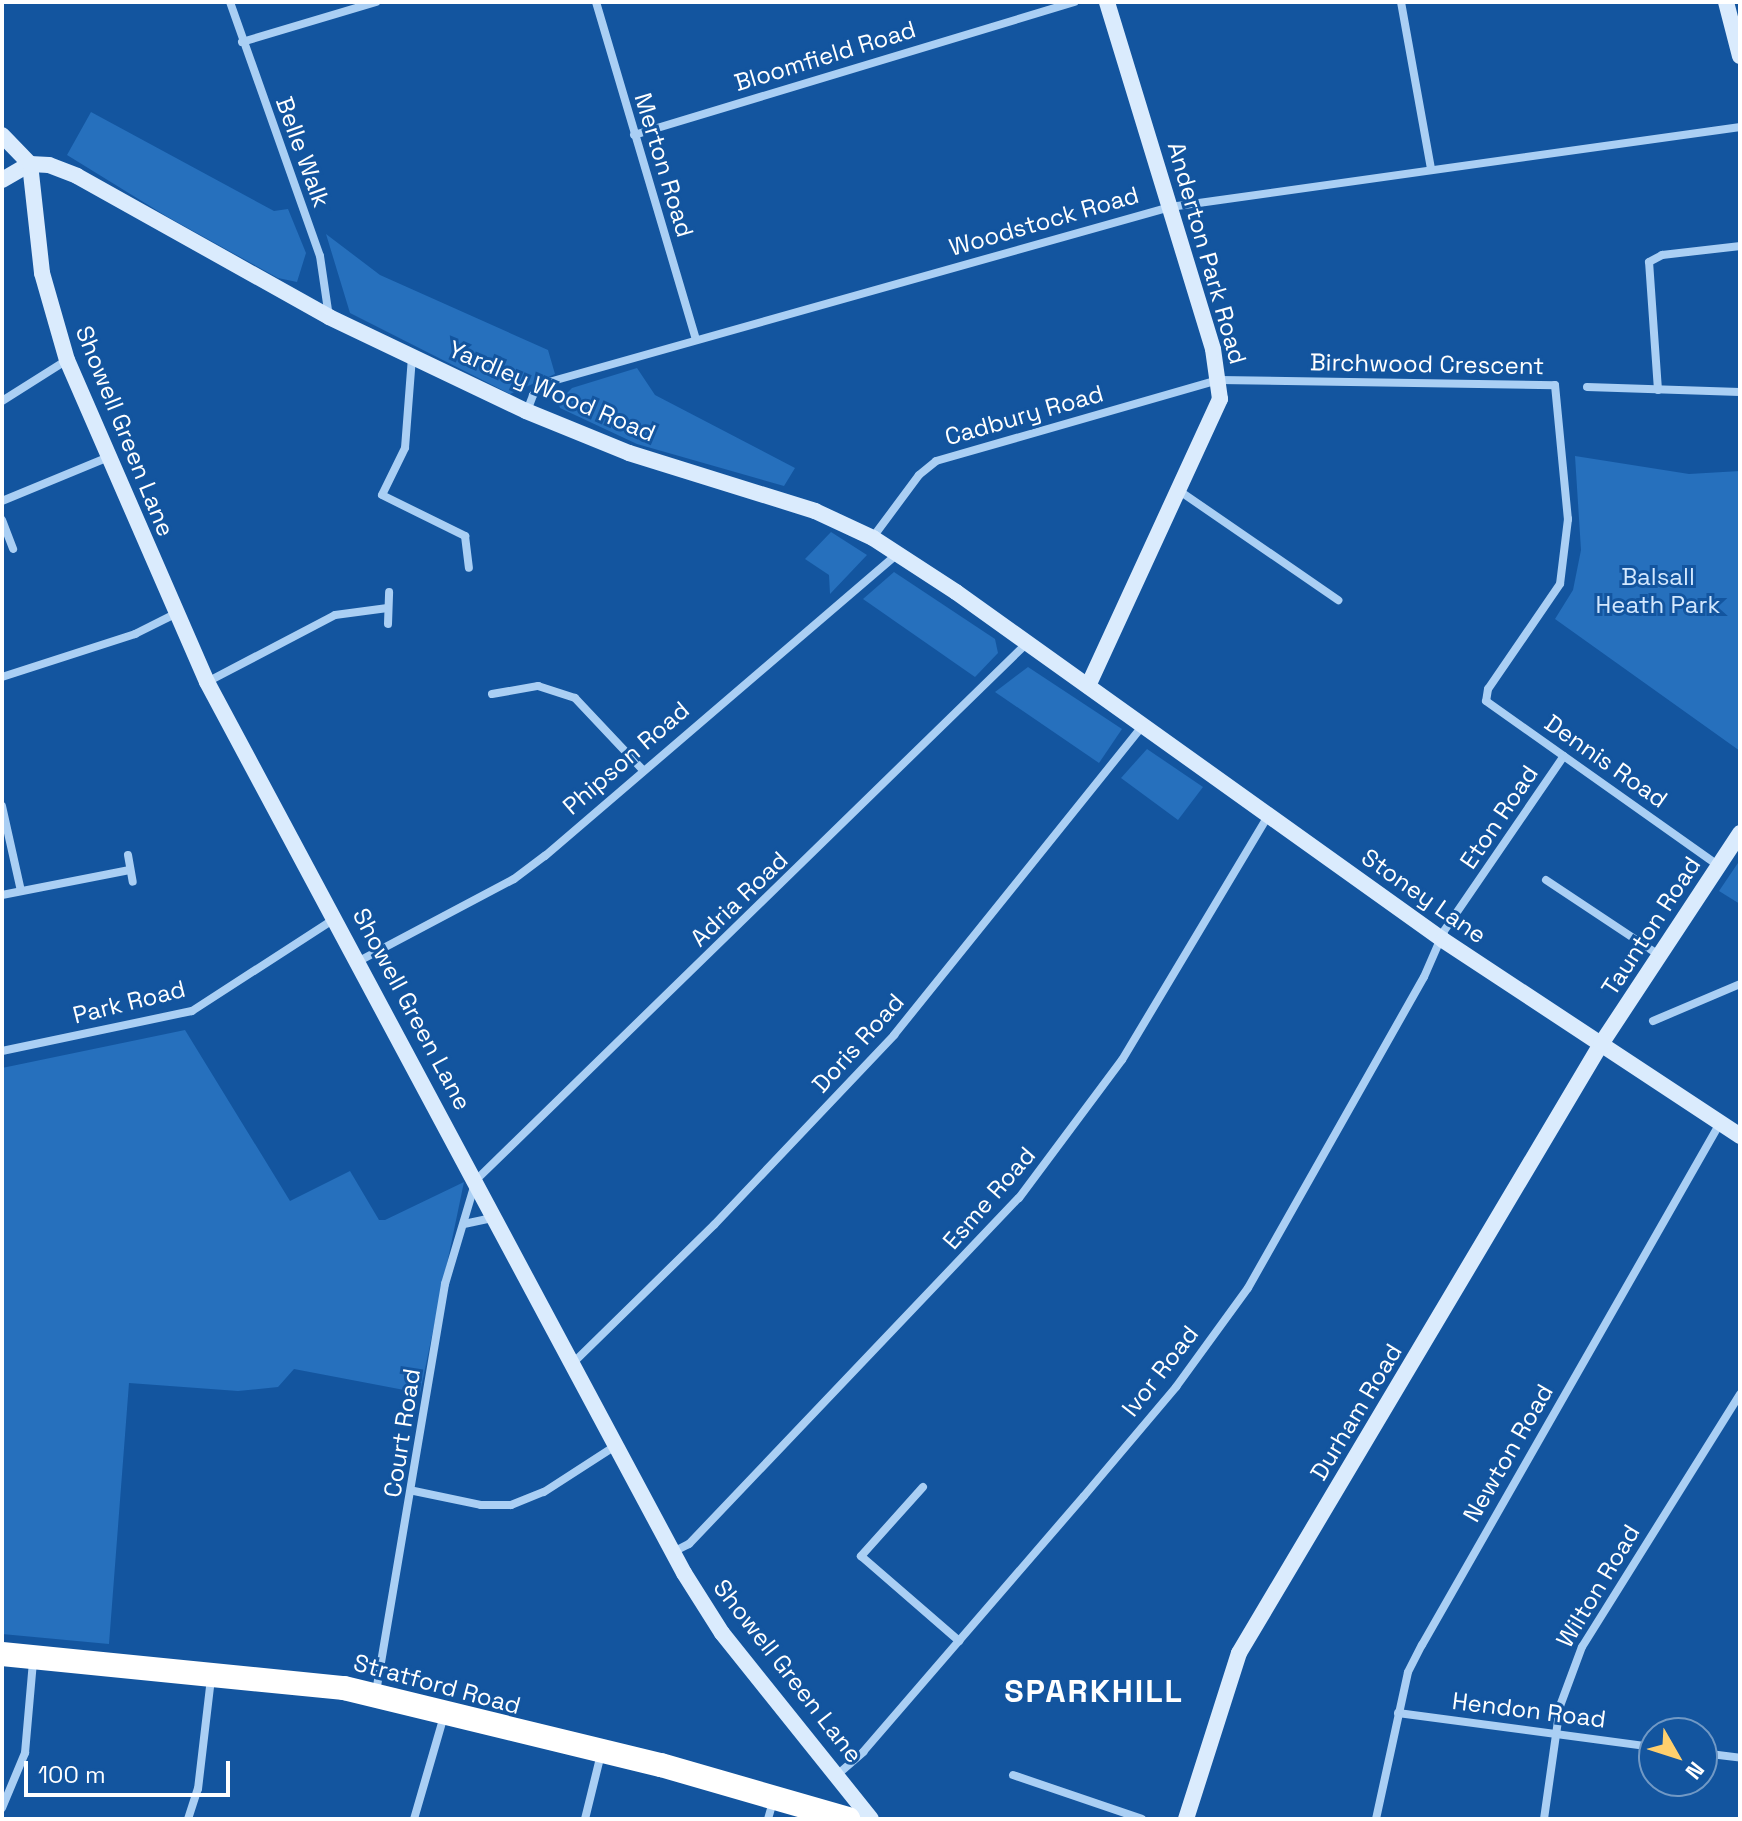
<!DOCTYPE html>
<style>
body{margin:0}
#map{position:relative;width:1742px;height:1821px;overflow:hidden;background:#13559f;font-family:"Space Grotesk",sans-serif}
div>[style]{position:absolute}
.green>*{inset:0;background:#2670bd}
.street>*{height:8px;margin:-4px;padding:0 4px;transform-origin:4px;border-radius:4px;background:#aacff4}
.secondary>*{height:16px;margin:-8px;padding:0 8px;transform-origin:8px;border-radius:8px;background:#daebfd}
.highway>*{height:24px;margin:-12px;padding:0 12px;transform-origin:12px;border-radius:12px;background:#fff}
span{translate:-50% -50%;white-space:nowrap;text-align:center;line-height:1.15;-webkit-text-stroke:6px #13559f;paint-order:stroke}
.street-label{font-size:24px;color:#fff}
.park-label{font-size:24px;color:#d3e8fe}
.district-label{font-size:32px;color:#fff;font-weight:700;letter-spacing:2px}
.frame{position:absolute;inset:0;border:4px solid #fff;pointer-events:none}
.north{position:absolute;left:1638px;top:1717px;width:80px;height:80px;box-sizing:border-box;background:#13559f;border:2px solid #7199c5;border-radius:50%;rotate:129deg;font-size:22px;font-weight:700;line-height:32px;text-align:center;color:#fff}
.north::after{content:'';display:block;margin:auto;width:28px;height:36px;background:#ffcf6d;clip-path:polygon(50% 0,100% 100%,50% 72%,0 100%)}
.scale{position:absolute;left:24px;top:1761px;width:206px;height:36px;box-sizing:border-box;border:4px solid #fff;border-top:0;padding-left:10px;font-size:24px;line-height:28px;white-space:nowrap;color:#fff;-webkit-text-stroke:6px #13559f;paint-order:stroke}
</style>
<div id="map">
<div class="green">
<div style="clip-path:polygon(91px 112px,274px 211px,288px 209px,306px 253px,297px 282px,278px 278px,166px 216px,67px 155px)"></div>
<div style="clip-path:polygon(326px 234px,380px 275px,548px 350px,555px 374px,510px 394px,350px 313px)"></div>
<div style="clip-path:polygon(637px 368px,655px 395px,795px 468px,784px 486px,637px 444px,560px 408px,558px 402px,572px 388px)"></div>
<div style="clip-path:polygon(1575px 456px,1689px 474px,1740px 471px,1740px 751px,1555px 619px,1573px 590px,1581px 550px)"></div>
<div style="clip-path:polygon(831px 532px,867px 555px,830px 594px,829px 575px,805px 559px)"></div>
<div style="clip-path:polygon(894px 572px,995px 639px,998px 653px,975px 677px,863px 599px)"></div>
<div style="clip-path:polygon(1028px 667px,1122px 729px,1099px 763px,995px 692px)"></div>
<div style="clip-path:polygon(1147px 749px,1203px 787px,1178px 820px,1121px 778px)"></div>
<div style="clip-path:polygon(1740px 860px,1740px 904px,1719px 891px)"></div>
<div style="clip-path:polygon(185px 1030px,290px 1201px,350px 1171px,379px 1220px,385px 1220px,464px 1182px,420px 1393px,294px 1369px,278px 1387px,238px 1391px,129px 1383px,109px 1644px,2px 1634px,2px 1068px)"></div>
</div>
<div class="street">
<div style="left:230px;top:2px;width:269px;rotate:70.5deg"></div>
<div style="left:320px;top:256px;width:62px;rotate:81.6deg"></div>
<div style="left:596px;top:2px;width:352px;rotate:73.5deg"></div>
<div style="left:1401px;top:2px;width:170px;rotate:79.8deg"></div>
<div style="left:242px;top:42px;width:140px;rotate:-16.6deg"></div>
<div style="left:634px;top:135px;width:460px;rotate:-16.8deg"></div>
<div style="left:412px;top:357px;width:91px;rotate:94.4deg"></div>
<div style="left:405px;top:448px;width:52px;rotate:116.1deg"></div>
<div style="left:382px;top:495px;width:93px;rotate:26.3deg"></div>
<div style="left:465px;top:536px;width:32px;rotate:83deg"></div>
<div style="left:1587px;top:387px;width:153px;rotate:1.9deg"></div>
<div style="left:1658px;top:390px;width:128px;rotate:-94deg"></div>
<div style="left:1649px;top:262px;width:15px;rotate:-28deg"></div>
<div style="left:1662px;top:255px;width:79px;rotate:-6.6deg"></div>
<div style="left:2px;top:401px;width:77px;rotate:-32.2deg"></div>
<div style="left:527px;top:411px;width:17px;rotate:-69deg"></div>
<div style="left:533px;top:395px;width:21px;rotate:-39deg"></div>
<div style="left:549px;top:382px;width:645px;rotate:-15.74deg"></div>
<div style="left:1170px;top:207px;width:576px;rotate:-7.99deg"></div>
<div style="left:1181px;top:492px;width:191px;rotate:34.5deg"></div>
<div style="left:2px;top:501px;width:116px;rotate:-22.4deg"></div>
<div style="left:2px;top:520px;width:31px;rotate:69deg"></div>
<div style="left:873px;top:537px;width:77px;rotate:-53.4deg"></div>
<div style="left:919px;top:475px;width:22px;rotate:-39deg"></div>
<div style="left:936px;top:461px;width:294px;rotate:-16deg"></div>
<div style="left:1219px;top:380px;width:336px;rotate:0.9deg"></div>
<div style="left:1555px;top:385px;width:135px;rotate:84.5deg"></div>
<div style="left:1568px;top:519px;width:65px;rotate:97deg"></div>
<div style="left:1560px;top:584px;width:127px;rotate:124.4deg"></div>
<div style="left:1488px;top:689px;width:12px;rotate:99deg"></div>
<div style="left:1486px;top:701px;width:284px;rotate:35.3deg"></div>
<div style="left:388px;top:624px;width:32px;rotate:-88deg"></div>
<div style="left:2px;top:677px;width:140px;rotate:-17.9deg"></div>
<div style="left:135px;top:634px;width:45px;rotate:-26.6deg"></div>
<div style="left:207px;top:682px;width:144px;rotate:-27.6deg"></div>
<div style="left:335px;top:615px;width:53px;rotate:-7.5deg"></div>
<div style="left:492px;top:694px;width:47px;rotate:-9.9deg"></div>
<div style="left:538px;top:686px;width:39px;rotate:18deg"></div>
<div style="left:575px;top:698px;width:98px;rotate:46.7deg"></div>
<div style="left:2px;top:806px;width:87px;rotate:77.4deg"></div>
<div style="left:128px;top:855px;width:27px;rotate:80deg"></div>
<div style="left:1546px;top:880px;width:136px;rotate:33.6deg"></div>
<div style="left:2px;top:895px;width:130px;rotate:-11.1deg"></div>
<div style="left:359px;top:961px;width:175px;rotate:-27.9deg"></div>
<div style="left:514px;top:879px;width:39px;rotate:-37deg"></div>
<div style="left:545px;top:856px;width:465px;rotate:-40.6deg"></div>
<div style="left:1653px;top:1021px;width:95px;rotate:-23deg"></div>
<div style="left:2px;top:1051px;width:194px;rotate:-11.9deg"></div>
<div style="left:192px;top:1011px;width:171px;rotate:-32.9deg"></div>
<div style="left:464px;top:1224px;width:30px;rotate:-12deg"></div>
<div style="left:574px;top:1362px;width:196px;rotate:-44.4deg"></div>
<div style="left:714px;top:1225px;width:262px;rotate:-46.5deg"></div>
<div style="left:894px;top:1035px;width:398px;rotate:-51.2deg"></div>
<div style="left:923px;top:1487px;width:93px;rotate:131.9deg"></div>
<div style="left:861px;top:1556px;width:130px;rotate:40.9deg"></div>
<div style="left:414px;top:1491px;width:68px;rotate:11.8deg"></div>
<div style="left:481px;top:1505px;width:30px"></div>
<div style="left:511px;top:1505px;width:35px;rotate:-22deg"></div>
<div style="left:544px;top:1492px;width:85px;rotate:-32.9deg"></div>
<div style="left:673px;top:1552px;width:18px;rotate:-27deg"></div>
<div style="left:689px;top:1544px;width:478px;rotate:-46.4deg"></div>
<div style="left:1019px;top:1198px;width:172px;rotate:-53.3deg"></div>
<div style="left:1122px;top:1060px;width:284px;rotate:-59.1deg"></div>
<div style="left:376px;top:1692px;width:414px;rotate:-80.4deg"></div>
<div style="left:445px;top:1284px;width:109px;rotate:-73.4deg"></div>
<div style="left:476px;top:1180px;width:769px;rotate:-44.26deg"></div>
<div style="left:1398px;top:1713px;width:258px;rotate:7.6deg"></div>
<div style="left:1702px;top:1753px;width:38px;rotate:7deg"></div>
<div style="left:837px;top:1775px;width:35px;rotate:-41deg"></div>
<div style="left:863px;top:1752px;width:338px;rotate:-49.2deg"></div>
<div style="left:1084px;top:1496px;width:143px;rotate:-49.8deg"></div>
<div style="left:1176px;top:1387px;width:122px;rotate:-54deg"></div>
<div style="left:1248px;top:1288px;width:357px;rotate:-60.5deg"></div>
<div style="left:1424px;top:977px;width:50px;rotate:-66.5deg"></div>
<div style="left:1444px;top:931px;width:212px;rotate:-55.6deg"></div>
<div style="left:1013px;top:1775px;width:136px;rotate:18.8deg"></div>
<div style="left:2px;top:1808px;width:60px;rotate:-67.3deg"></div>
<div style="left:25px;top:1753px;width:91px;rotate:-85deg"></div>
<div style="left:188px;top:1819px;width:32px;rotate:-72deg"></div>
<div style="left:198px;top:1789px;width:112px;rotate:-83.3deg"></div>
<div style="left:414px;top:1819px;width:107px;rotate:-73.8deg"></div>
<div style="left:585px;top:1819px;width:67px;rotate:-76.2deg"></div>
<div style="left:768px;top:1819px;width:19px;rotate:-74deg"></div>
<div style="left:1376px;top:1819px;width:150px;rotate:-77.7deg"></div>
<div style="left:1408px;top:1672px;width:30px;rotate:-63deg"></div>
<div style="left:1422px;top:1645px;width:599px;rotate:-60.27deg"></div>
<div style="left:1544px;top:1819px;width:114px;rotate:-81.9deg"></div>
<div style="left:1560px;top:1706px;width:63px;rotate:-69.6deg"></div>
<div style="left:1582px;top:1647px;width:298px;rotate:-58deg"></div>
</div>
<div class="secondary">
<div style="left:1726px;top:2px;width:56px;rotate:75.5deg"></div>
<div style="left:2px;top:135px;width:40px;rotate:46deg"></div>
<div style="left:30px;top:164px;width:110px;rotate:83.7deg"></div>
<div style="left:42px;top:273px;width:91px;rotate:74deg"></div>
<div style="left:67px;top:360px;width:351px;rotate:66.5deg"></div>
<div style="left:207px;top:682px;width:1011px;rotate:61.84deg"></div>
<div style="left:684px;top:1573px;width:71px;rotate:57.7deg"></div>
<div style="left:722px;top:1633px;width:238px;rotate:51.3deg"></div>
<div style="left:2px;top:180px;width:32px;rotate:-30deg"></div>
<div style="left:30px;top:164px;width:19px;rotate:3deg"></div>
<div style="left:49px;top:165px;width:30px;rotate:21deg"></div>
<div style="left:77px;top:176px;width:289px;rotate:29.2deg"></div>
<div style="left:329px;top:317px;width:218px;rotate:25.5deg"></div>
<div style="left:526px;top:411px;width:111px;rotate:22.2deg"></div>
<div style="left:629px;top:453px;width:195px;rotate:17.3deg"></div>
<div style="left:815px;top:511px;width:64px;rotate:25deg"></div>
<div style="left:873px;top:538px;width:99px;rotate:33deg"></div>
<div style="left:956px;top:592px;width:599px;rotate:35.55deg"></div>
<div style="left:1443px;top:940px;width:356px;rotate:33.4deg"></div>
<div style="left:1088px;top:686px;width:316px;rotate:-65.3deg"></div>
<div style="left:1220px;top:399px;width:50px;rotate:-98deg"></div>
<div style="left:1213px;top:349px;width:363px;rotate:-107deg"></div>
<div style="left:1186px;top:1819px;width:174px;rotate:-72.3deg"></div>
<div style="left:1239px;top:1653px;width:708px;rotate:-59.27deg"></div>
<div style="left:1601px;top:1044px;width:253px;rotate:-56.6deg"></div>
</div>
<div class="highway">
<div style="left:2px;top:1654px;width:344px;rotate:5.7deg"></div>
<div style="left:344px;top:1688px;width:326px;rotate:13.7deg"></div>
<div style="left:661px;top:1765px;width:195px;rotate:16.1deg"></div>
</div>
<div class="street-label">
<span style="left:825px;top:56px;rotate:-17deg">Bloomfield Road</span>
<span style="left:303px;top:152px;rotate:70deg">Belle Walk</span>
<span style="left:664px;top:165px;rotate:73deg">Merton Road</span>
<span style="left:1044px;top:221px;rotate:-16deg">Woodstock Road</span>
<span style="left:1207px;top:253px;rotate:74deg">Anderton Park Road</span>
<span style="left:1427px;top:364px;rotate:1deg">Birchwood Crescent</span>
<span style="left:552px;top:391px;rotate:23deg">Yardley Wood Road</span>
<span style="left:1024px;top:415px;rotate:-16deg">Cadbury Road</span>
<span style="left:125px;top:431px;rotate:68deg">Showell Green Lane</span>
<span style="left:626px;top:758px;rotate:-41deg">Phipson Road</span>
<span style="left:1606px;top:761px;rotate:35deg">Dennis Road</span>
<span style="left:1499px;top:817px;rotate:-56deg">Eton Road</span>
<span style="left:1424px;top:896px;rotate:35deg">Stoney Lane</span>
<span style="left:739px;top:899px;rotate:-44deg">Adria Road</span>
<span style="left:1651px;top:926px;rotate:-57deg">Taunton Road</span>
<span style="left:129px;top:1002px;rotate:-14deg">Park Road</span>
<span style="left:412px;top:1009px;rotate:62deg">Showell Green Lane</span>
<span style="left:858px;top:1043px;rotate:-48deg">Doris Road</span>
<span style="left:989px;top:1198px;rotate:-49deg">Esme Road</span>
<span style="left:1160px;top:1371px;rotate:-52deg">Ivor Road</span>
<span style="left:1356px;top:1412px;rotate:-59deg">Durham Road</span>
<span style="left:402px;top:1433px;rotate:-81deg">Court Road</span>
<span style="left:1508px;top:1453px;rotate:-60deg">Newton Road</span>
<span style="left:1598px;top:1586px;rotate:-59deg">Wilton Road</span>
<span style="left:788px;top:1671px;rotate:52deg">Showell Green Lane</span>
<span style="left:437px;top:1684px;rotate:15deg">Stratford Road</span>
<span style="left:1529px;top:1710px;rotate:7deg">Hendon Road</span>
</div>
<div class="park-label">
<span style="left:1658px;top:591px">Balsall<br>Heath Park</span>
</div>
<div class="district-label">
<span style="left:1094px;top:1691px">SPARKHILL</span>
</div>
<div class="frame"></div>
<div class="north">N</div>
<div class="scale">100 m</div>
</div>
